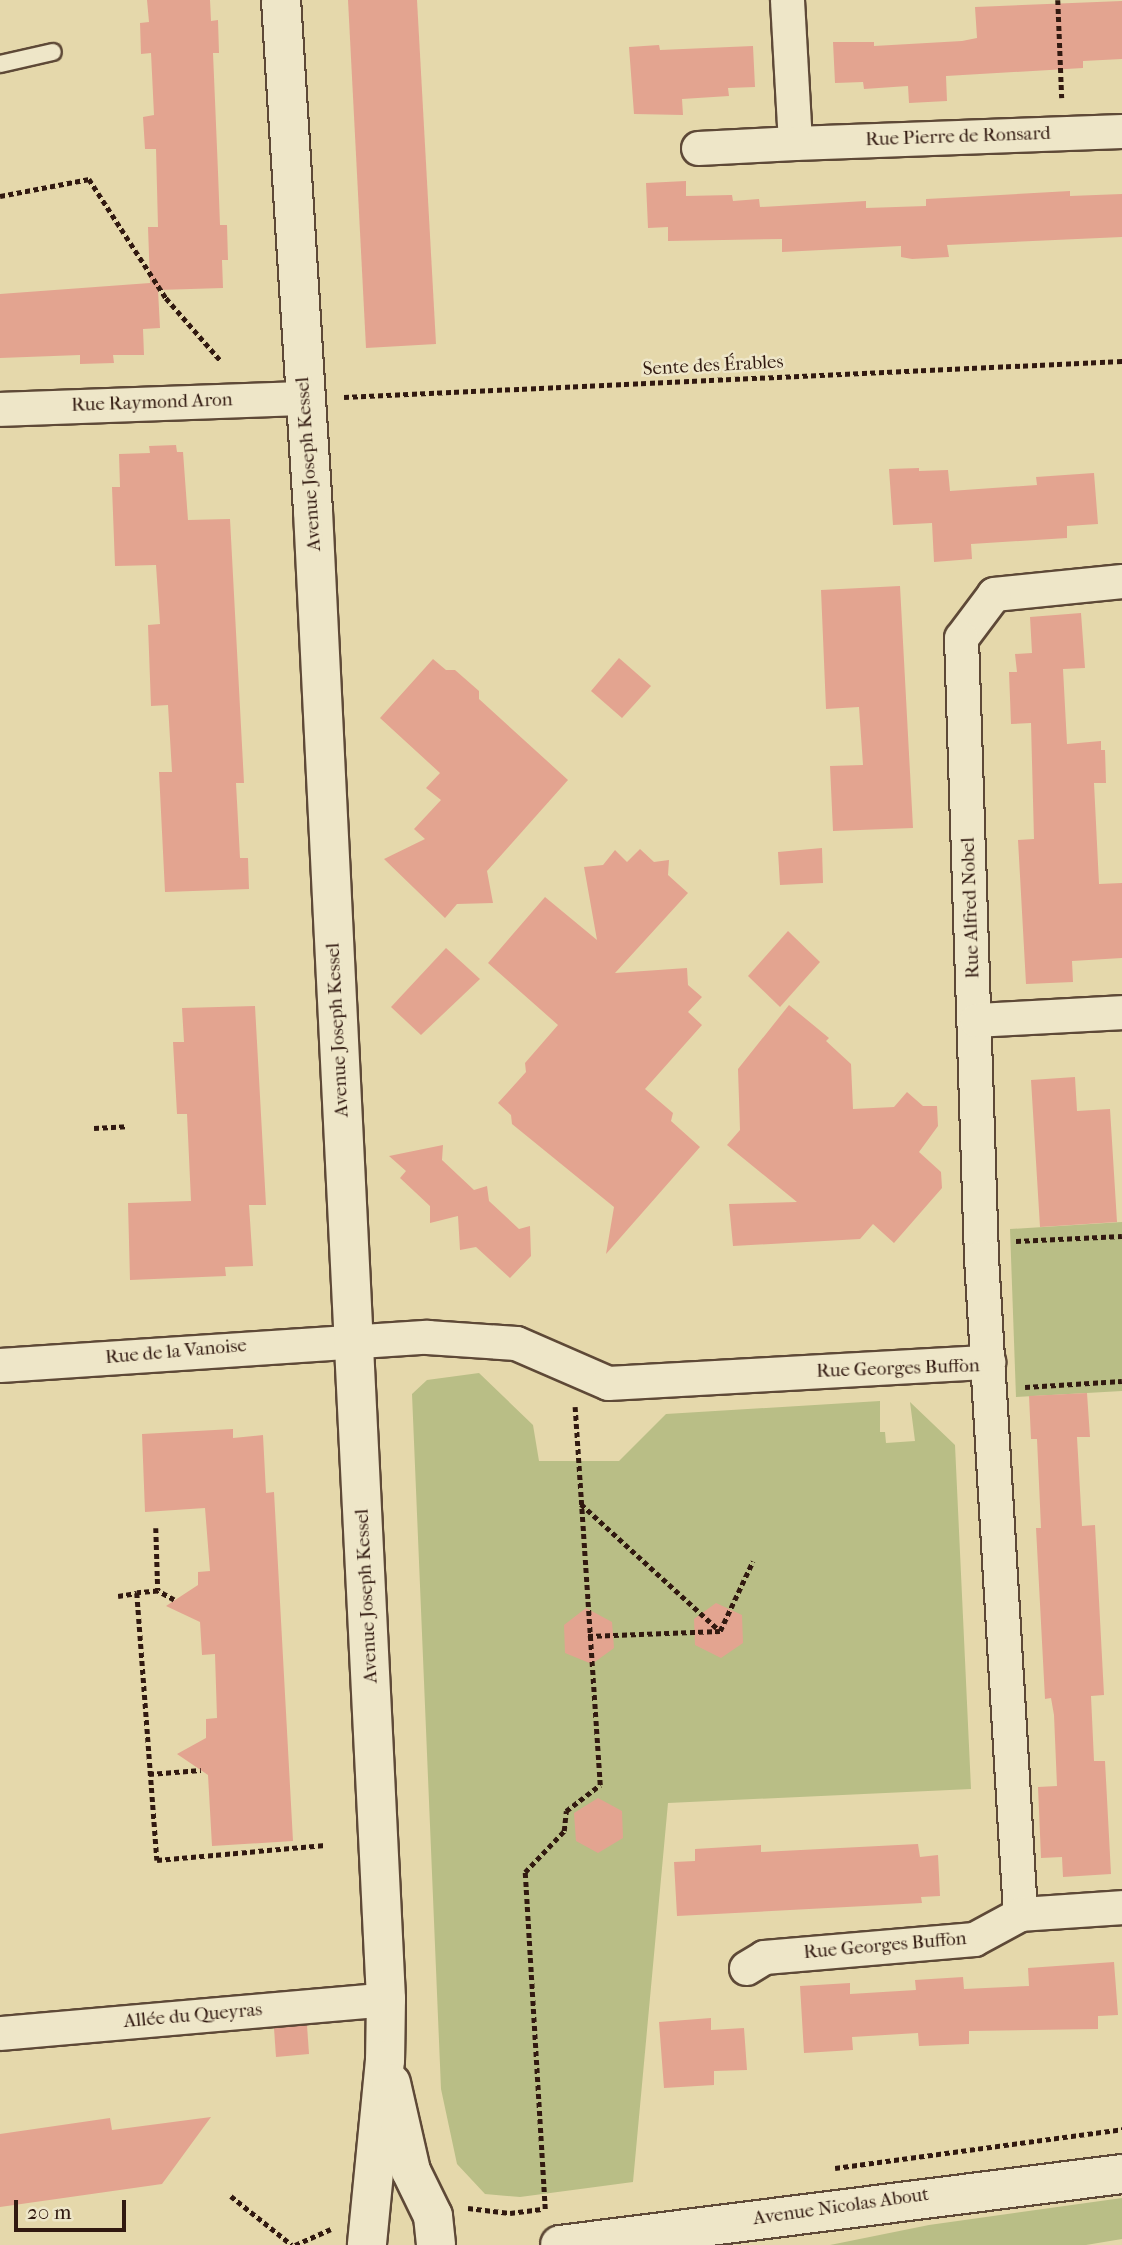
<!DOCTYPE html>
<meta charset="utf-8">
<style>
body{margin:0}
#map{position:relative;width:1122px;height:2245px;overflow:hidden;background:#e5d8ab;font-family:"IM FELL French Canon",serif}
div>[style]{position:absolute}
.green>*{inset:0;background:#b9be86}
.building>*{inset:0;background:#e3a490}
.path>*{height:4.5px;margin-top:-2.25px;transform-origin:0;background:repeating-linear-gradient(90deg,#311910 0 5px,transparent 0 8.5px)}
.roads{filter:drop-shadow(2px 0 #5e4937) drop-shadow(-2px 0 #5e4937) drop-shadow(0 2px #5e4937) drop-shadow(0 -2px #5e4937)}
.lane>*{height:16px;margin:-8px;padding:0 8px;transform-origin:8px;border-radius:8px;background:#eee6c8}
.street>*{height:33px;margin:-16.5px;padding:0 16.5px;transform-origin:16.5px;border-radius:16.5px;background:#eee6c8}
.secondary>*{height:38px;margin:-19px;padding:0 19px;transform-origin:19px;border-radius:19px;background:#eee6c8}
span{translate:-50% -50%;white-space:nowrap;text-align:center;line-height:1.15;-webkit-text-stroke:5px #eee6c8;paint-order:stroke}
.street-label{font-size:19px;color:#311910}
.scale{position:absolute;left:14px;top:2200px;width:112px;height:32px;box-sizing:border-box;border:4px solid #311910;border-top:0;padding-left:9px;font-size:21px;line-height:24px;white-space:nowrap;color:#311910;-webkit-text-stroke:5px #eee6c8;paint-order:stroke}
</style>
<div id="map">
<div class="green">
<div style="clip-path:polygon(1122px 1222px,1122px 1391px,1016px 1397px,1010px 1229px)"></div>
<div style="clip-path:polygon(479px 1373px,533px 1425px,539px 1461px,619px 1461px,666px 1414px,880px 1401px,880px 1432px,885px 1432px,886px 1443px,915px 1441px,910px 1402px,955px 1445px,971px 1789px,668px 1803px,633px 2182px,520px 2197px,485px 2194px,457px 2164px,441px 2089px,412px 1394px,427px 1380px)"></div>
<div style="clip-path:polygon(1122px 2198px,1122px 2239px,1086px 2245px,830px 2245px,929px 2225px)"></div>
</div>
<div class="building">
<div style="clip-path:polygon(147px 0,210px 0,211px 21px,218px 20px,219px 53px,213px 53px,218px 172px,220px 225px,227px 225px,228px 260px,222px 260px,223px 288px,158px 290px,160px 328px,143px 329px,144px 355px,113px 355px,114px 363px,80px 364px,80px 355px,0 358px,0 294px,150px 283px,148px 227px,158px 227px,156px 149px,145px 149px,143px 117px,154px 115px,151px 53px,141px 54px,140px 23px,149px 22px)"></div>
<div style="clip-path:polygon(348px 0,417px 0,436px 344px,366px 348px)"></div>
<div style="clip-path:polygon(1122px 1px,1122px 59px,1083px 61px,1083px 68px,946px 76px,947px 101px,909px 103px,908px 86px,864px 89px,863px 82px,835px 83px,833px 42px,874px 42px,874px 46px,962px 41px,977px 38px,975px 7px)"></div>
<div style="clip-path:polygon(659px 45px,660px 50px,753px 46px,755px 87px,728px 88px,729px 96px,682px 99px,683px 115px,634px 114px,629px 47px)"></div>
<div style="clip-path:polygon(686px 181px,686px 196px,732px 195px,733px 201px,759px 199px,760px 207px,866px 201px,866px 208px,926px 206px,926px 199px,965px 197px,1070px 191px,1070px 196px,1122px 194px,1122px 237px,947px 245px,949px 257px,912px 259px,901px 257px,901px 246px,782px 252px,782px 239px,668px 241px,668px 227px,648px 228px,646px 183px)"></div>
<div style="clip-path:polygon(176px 445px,177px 452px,183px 452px,188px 520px,230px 519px,244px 783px,236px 783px,240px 858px,248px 858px,249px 889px,165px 892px,159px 772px,172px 772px,168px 705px,151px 706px,148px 625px,160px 624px,156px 565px,115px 566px,112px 487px,120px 487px,119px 454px,150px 453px,149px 446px)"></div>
<div style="clip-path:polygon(919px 468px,919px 471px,948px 470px,950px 491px,1037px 485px,1036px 477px,1094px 473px,1098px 524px,1067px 526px,1067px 538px,971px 544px,972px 559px,934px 562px,932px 523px,893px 525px,889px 469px)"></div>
<div style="clip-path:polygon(900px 586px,913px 828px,833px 831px,830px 766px,863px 765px,859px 707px,826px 709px,821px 590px)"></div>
<div style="clip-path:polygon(1081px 613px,1085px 668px,1063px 669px,1067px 744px,1101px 741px,1101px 750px,1105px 750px,1106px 783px,1094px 783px,1099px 884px,1122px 883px,1122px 958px,1072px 961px,1073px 982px,1026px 984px,1018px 840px,1034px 839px,1031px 723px,1011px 724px,1009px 672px,1017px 672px,1015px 654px,1032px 653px,1030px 617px)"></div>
<div style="clip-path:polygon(619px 658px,651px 686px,622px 718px,591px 691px)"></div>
<div style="clip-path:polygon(433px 659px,446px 670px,455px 670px,479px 691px,479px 699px,568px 780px,487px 871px,493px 903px,457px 904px,445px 918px,384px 859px,425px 839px,414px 829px,441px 800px,426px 788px,440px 773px,380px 718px)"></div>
<div style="clip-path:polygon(822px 848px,823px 883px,780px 885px,778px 852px)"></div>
<div style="clip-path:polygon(640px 849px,654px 862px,669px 860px,668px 875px,688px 893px,615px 973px,687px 968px,688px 985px,702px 997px,688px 1012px,702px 1025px,645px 1089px,673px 1113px,671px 1121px,700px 1147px,606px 1254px,614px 1207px,512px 1124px,511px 1115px,498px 1103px,526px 1072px,525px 1063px,558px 1025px,488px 963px,545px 897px,597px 940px,584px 867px,603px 865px,615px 850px,627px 862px)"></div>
<div style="clip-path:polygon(788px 931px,820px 962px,780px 1007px,748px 976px)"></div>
<div style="clip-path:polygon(446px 948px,480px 979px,421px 1035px,391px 1007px)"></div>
<div style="clip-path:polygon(789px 1005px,829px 1038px,826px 1041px,851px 1064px,853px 1109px,894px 1107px,907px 1092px,923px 1106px,937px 1106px,938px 1126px,919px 1152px,941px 1172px,942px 1188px,894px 1243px,873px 1224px,860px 1239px,733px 1246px,729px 1204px,797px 1202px,727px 1145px,740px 1130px,738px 1069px)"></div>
<div style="clip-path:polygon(255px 1006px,266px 1205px,249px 1205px,253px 1266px,225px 1267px,226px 1276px,130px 1280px,128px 1203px,191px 1201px,187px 1114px,177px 1114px,173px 1042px,184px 1042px,182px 1008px)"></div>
<div style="clip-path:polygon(1075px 1077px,1077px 1111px,1110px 1109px,1117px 1222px,1040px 1227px,1031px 1080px)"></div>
<div style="clip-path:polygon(443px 1145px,442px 1160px,474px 1190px,487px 1186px,489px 1201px,519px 1229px,530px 1226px,531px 1256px,510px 1278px,476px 1247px,460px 1250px,458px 1216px,430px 1223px,430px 1206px,400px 1178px,406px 1171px,389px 1156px)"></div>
<div style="clip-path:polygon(1087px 1393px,1090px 1437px,1077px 1437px,1082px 1526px,1095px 1525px,1104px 1695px,1091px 1696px,1094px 1761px,1105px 1761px,1111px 1874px,1063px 1877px,1062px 1857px,1041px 1858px,1038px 1787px,1057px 1786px,1054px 1715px,1051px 1698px,1045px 1699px,1036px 1528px,1041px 1528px,1037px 1439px,1031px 1439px,1029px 1396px)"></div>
<div style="clip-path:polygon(233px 1429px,233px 1438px,263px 1435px,266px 1493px,274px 1492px,293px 1841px,212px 1846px,208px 1775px,177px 1754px,206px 1738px,206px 1719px,217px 1718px,215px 1654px,202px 1655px,200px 1622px,166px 1606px,198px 1585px,198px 1572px,210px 1571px,205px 1508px,145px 1512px,142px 1434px)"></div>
<div style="clip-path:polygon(716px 1603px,742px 1615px,743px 1643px,721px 1658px,695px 1645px,694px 1619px)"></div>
<div style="clip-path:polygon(586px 1608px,612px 1622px,614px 1648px,592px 1664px,565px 1653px,564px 1625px)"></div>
<div style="clip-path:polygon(598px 1798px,622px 1811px,623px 1838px,598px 1853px,576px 1841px,574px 1813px)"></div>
<div style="clip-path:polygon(918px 1844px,920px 1857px,938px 1855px,940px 1896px,921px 1897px,922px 1903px,677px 1916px,674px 1862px,695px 1861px,695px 1849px,761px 1845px,761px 1852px)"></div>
<div style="clip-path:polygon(1114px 1962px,1118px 2015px,1098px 2016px,1098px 2029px,969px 2031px,969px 2044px,919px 2046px,918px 2033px,852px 2037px,853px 2050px,804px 2053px,800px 1986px,850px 1983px,850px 1994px,916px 1990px,915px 1980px,963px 1977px,964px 1989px,1029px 1986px,1028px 1968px)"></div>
<div style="clip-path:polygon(711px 2018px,711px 2030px,744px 2028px,747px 2070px,714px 2071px,714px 2085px,664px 2088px,659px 2022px)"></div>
<div style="clip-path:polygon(307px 2025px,309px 2054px,276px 2057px,274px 2028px)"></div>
<div style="clip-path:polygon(211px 2117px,162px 2184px,0 2207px,0 2134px,110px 2118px,112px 2130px)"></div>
</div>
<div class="path">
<div style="left:1058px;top:0;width:98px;rotate:87.7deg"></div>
<div style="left:0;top:196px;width:91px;rotate:-10.8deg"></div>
<div style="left:89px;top:179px;width:142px;rotate:57.1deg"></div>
<div style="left:166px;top:298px;width:82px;rotate:48.9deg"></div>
<div style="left:344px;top:397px;width:779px;rotate:-2.65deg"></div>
<div style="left:94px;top:1128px;width:33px;rotate:-3deg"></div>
<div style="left:1016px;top:1241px;width:106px;rotate:-2.7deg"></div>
<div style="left:1025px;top:1387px;width:97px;rotate:-3.5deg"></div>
<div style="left:581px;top:1504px;width:187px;rotate:42.4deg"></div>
<div style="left:156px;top:1528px;width:62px;rotate:88.2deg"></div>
<div style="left:118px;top:1596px;width:19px;rotate:-9deg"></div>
<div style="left:174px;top:1600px;width:18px;rotate:-151deg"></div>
<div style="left:158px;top:1591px;width:21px;rotate:175deg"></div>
<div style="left:137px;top:1593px;width:268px;rotate:85.7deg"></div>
<div style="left:157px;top:1860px;width:169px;rotate:-5.1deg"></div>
<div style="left:588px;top:1636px;width:132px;rotate:-2.2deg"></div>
<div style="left:720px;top:1631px;width:77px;rotate:-64.8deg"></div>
<div style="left:149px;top:1774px;width:52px;rotate:-4.4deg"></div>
<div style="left:835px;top:2168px;width:290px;rotate:-7.7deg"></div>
<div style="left:231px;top:2196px;width:78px;rotate:38.8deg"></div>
<div style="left:468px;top:2208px;width:42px;rotate:6.8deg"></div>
<div style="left:510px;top:2213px;width:32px;rotate:-7deg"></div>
<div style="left:545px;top:2209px;width:338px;rotate:-93.4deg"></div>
<div style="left:525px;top:1872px;width:57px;rotate:-46.4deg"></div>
<div style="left:564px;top:1831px;width:20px;rotate:-84deg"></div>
<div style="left:566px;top:1811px;width:43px;rotate:-37.4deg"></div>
<div style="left:600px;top:1785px;width:379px;rotate:-93.8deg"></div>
<div style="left:295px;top:2245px;width:39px;rotate:-24deg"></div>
</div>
<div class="roads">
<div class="lane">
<div style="left:0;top:64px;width:54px;rotate:-12.8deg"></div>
</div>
<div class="street">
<div style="left:787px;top:0;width:143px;rotate:86.8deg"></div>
<div style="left:795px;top:143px;width:327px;rotate:-2.1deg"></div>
<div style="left:698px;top:148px;width:97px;rotate:-3deg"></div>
<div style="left:0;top:409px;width:305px;rotate:-2.1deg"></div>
<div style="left:1122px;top:581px;width:129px;rotate:174.2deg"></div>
<div style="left:994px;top:594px;width:55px;rotate:126.9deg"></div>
<div style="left:961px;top:638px;width:619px;rotate:88.15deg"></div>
<div style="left:981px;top:1257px;width:658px;rotate:86.6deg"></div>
<div style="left:1020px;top:1914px;width:102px;rotate:-3.9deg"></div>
<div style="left:976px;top:1020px;width:146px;rotate:-3.1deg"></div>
<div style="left:0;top:1365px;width:428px;rotate:-3.8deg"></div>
<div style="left:427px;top:1337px;width:89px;rotate:3.9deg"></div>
<div style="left:516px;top:1343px;width:100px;rotate:23.5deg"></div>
<div style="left:608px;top:1383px;width:381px;rotate:-3.2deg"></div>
<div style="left:746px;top:1968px;width:21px;rotate:-31deg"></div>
<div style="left:764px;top:1957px;width:211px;rotate:-4.9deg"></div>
<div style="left:974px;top:1939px;width:52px;rotate:-28.5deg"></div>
<div style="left:0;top:2033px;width:387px;rotate:-5deg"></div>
</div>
<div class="secondary">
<div style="left:281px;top:0;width:512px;rotate:86.42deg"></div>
<div style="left:313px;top:511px;width:1490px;rotate:87.19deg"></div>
<div style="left:386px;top:1999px;width:61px;rotate:90.9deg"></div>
<div style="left:385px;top:2060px;width:186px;rotate:95.6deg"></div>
<div style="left:391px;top:2083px;width:90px;rotate:77.2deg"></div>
<div style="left:411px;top:2171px;width:50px;rotate:63.9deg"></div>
<div style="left:433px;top:2216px;width:29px;rotate:84deg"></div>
<div style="left:560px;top:2245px;width:566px;rotate:-7.2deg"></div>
</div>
</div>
<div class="street-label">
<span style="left:958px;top:137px;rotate:-2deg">Rue Pierre de Ronsard</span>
<span style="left:713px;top:366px;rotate:-3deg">Sente des Érables</span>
<span style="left:152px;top:403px;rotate:-2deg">Rue Raymond Aron</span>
<span style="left:309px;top:464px;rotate:-94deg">Avenue Joseph Kessel</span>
<span style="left:971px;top:908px;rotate:-92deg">Rue Alfred Nobel</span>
<span style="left:338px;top:1030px;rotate:-93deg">Avenue Joseph Kessel</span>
<span style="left:176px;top:1352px;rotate:-5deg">Rue de la Vanoise</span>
<span style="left:898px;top:1369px;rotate:-2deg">Rue Georges Buffon</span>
<span style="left:367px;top:1596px;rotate:-93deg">Avenue Joseph Kessel</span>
<span style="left:885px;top:1946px;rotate:-5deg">Rue Georges Buffon</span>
<span style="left:193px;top:2016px;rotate:-5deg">Allée du Queyras</span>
<span style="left:841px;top:2207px;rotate:-8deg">Avenue Nicolas About</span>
</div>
<div class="scale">20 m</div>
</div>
